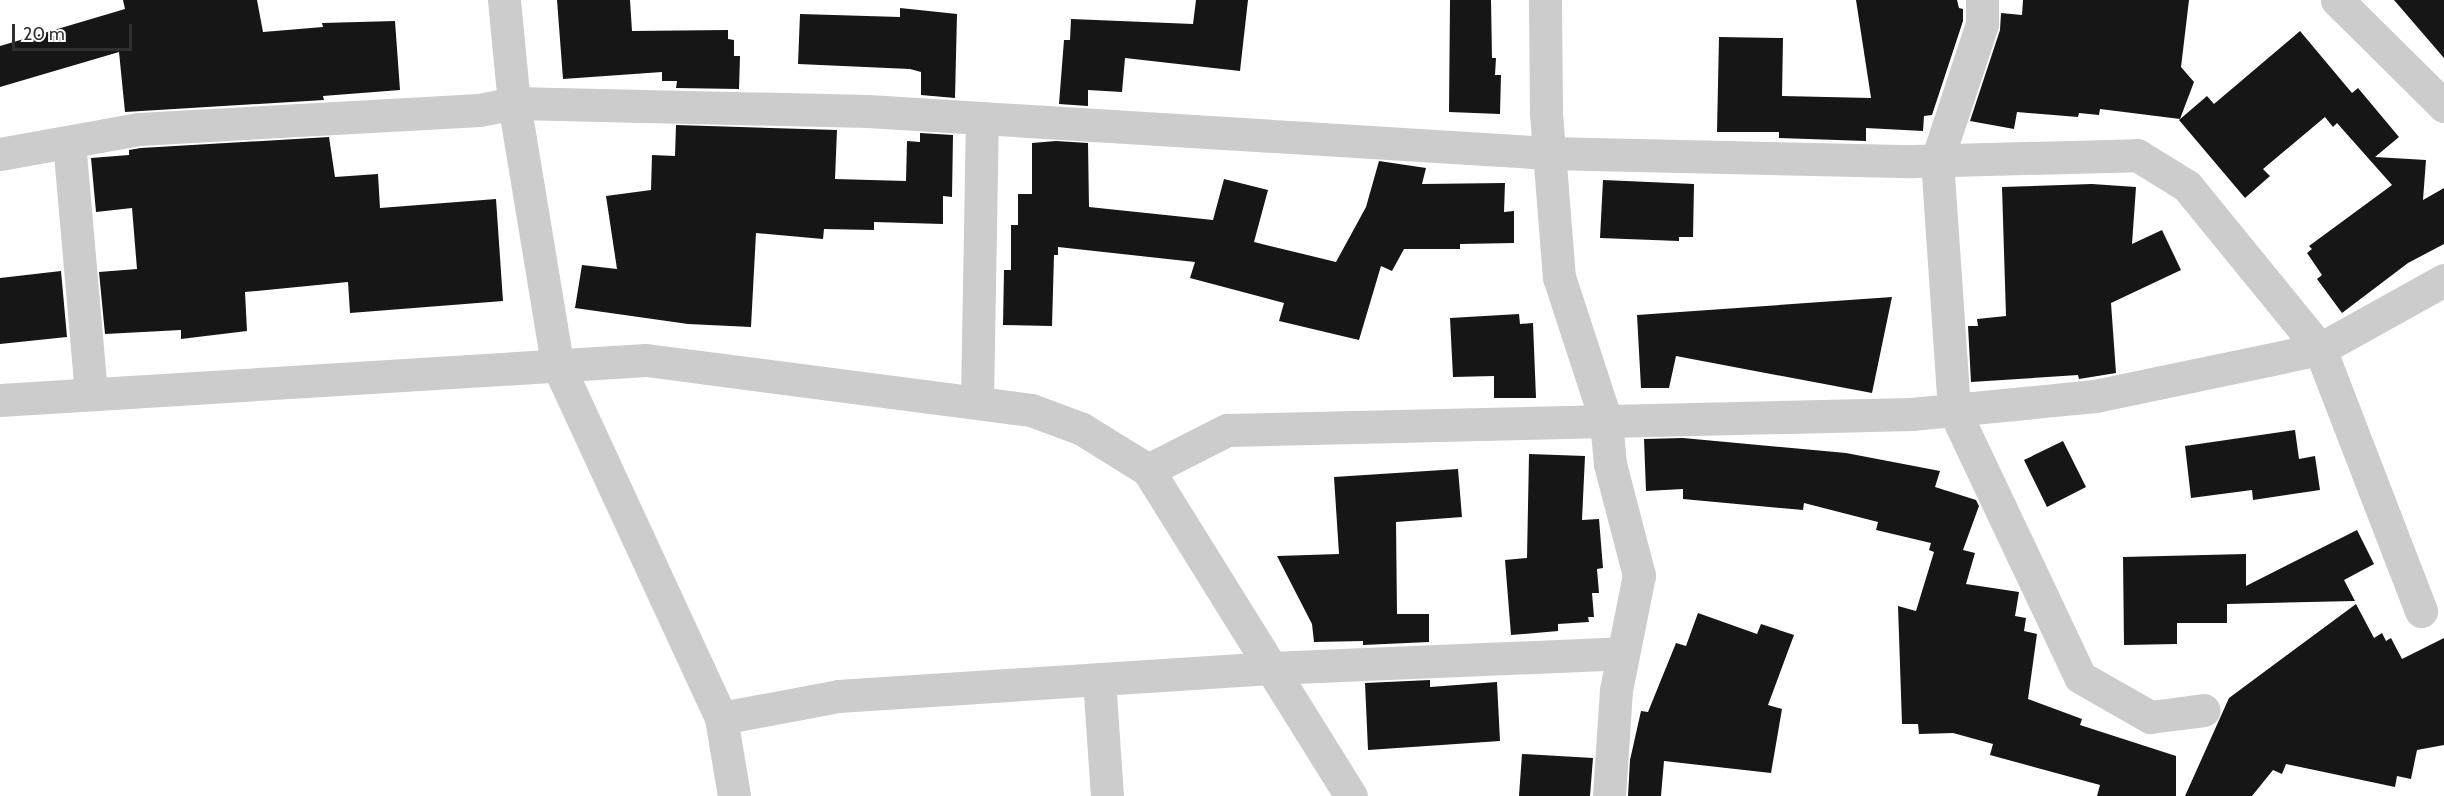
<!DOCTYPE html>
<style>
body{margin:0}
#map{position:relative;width:2444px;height:796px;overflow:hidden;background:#fff;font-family:Cabin,sans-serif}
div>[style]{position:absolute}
.building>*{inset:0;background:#161616}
.minor>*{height:33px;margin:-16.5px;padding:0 16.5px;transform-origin:16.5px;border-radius:16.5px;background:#ccc}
.tertiary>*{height:33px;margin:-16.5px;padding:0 16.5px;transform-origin:16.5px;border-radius:16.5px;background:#ccc}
span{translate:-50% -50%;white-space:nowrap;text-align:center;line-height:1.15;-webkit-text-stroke:6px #fff;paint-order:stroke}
.scale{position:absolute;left:12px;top:24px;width:120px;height:27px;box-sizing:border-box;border:3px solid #2f2f2f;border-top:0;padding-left:8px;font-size:18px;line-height:21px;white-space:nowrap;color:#2f2f2f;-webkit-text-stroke:4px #fff;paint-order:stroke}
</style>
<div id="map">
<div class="building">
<div style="clip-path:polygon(123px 0,257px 0,263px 32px,323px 27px,322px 23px,395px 21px,400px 90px,323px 96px,324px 100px,125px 112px,119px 52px,0 87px,0 46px,125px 9px)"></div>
<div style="clip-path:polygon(557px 0,630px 0,632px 31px,728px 30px,728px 39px,734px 40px,734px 56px,740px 56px,739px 89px,676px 88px,677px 81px,662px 81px,662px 72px,563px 79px)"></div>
<div style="clip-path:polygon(1196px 0,1248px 0,1240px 71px,1125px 58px,1122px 92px,1088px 90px,1088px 106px,1059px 104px,1064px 40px,1070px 40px,1071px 19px,1193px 24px)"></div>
<div style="clip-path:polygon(1450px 0,1491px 0,1492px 58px,1496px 58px,1495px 75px,1501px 75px,1500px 114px,1449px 112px)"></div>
<div style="clip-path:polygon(1856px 0,1957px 0,1959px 8px,1963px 9px,1963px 21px,1932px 115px,1924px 116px,1923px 131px,1866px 128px,1866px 141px,1779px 138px,1779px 132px,1717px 132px,1719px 37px,1783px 38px,1782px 96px,1871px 98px)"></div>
<div style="clip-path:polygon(2023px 0,2189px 0,2181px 67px,2194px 82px,2180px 119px,2100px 109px,2099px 115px,2079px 113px,2078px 117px,2017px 112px,2014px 129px,1970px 121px,2000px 30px,2001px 13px,2022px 15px)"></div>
<div style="clip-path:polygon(2394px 0,2444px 0,2444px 58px)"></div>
<div style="clip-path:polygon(900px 8px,957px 14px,955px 98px,921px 95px,921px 72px,910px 69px,798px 64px,800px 14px,900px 17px)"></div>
<div style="clip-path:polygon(2300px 31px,2352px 93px,2358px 88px,2399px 137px,2375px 157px,2426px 160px,2423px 200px,2444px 188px,2444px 244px,2408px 263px,2342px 313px,2317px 279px,2322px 275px,2307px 253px,2312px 249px,2309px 246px,2392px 185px,2337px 123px,2333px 127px,2325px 117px,2263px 169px,2270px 176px,2245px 198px,2179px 120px,2207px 96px,2214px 104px)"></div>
<div style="clip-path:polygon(676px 125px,837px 130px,835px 179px,906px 181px,907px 141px,920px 142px,920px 133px,953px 135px,952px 197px,943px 196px,943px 224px,874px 222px,874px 230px,824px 229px,823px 239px,756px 233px,751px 327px,688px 324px,575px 308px,582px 265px,617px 269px,606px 196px,651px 190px,652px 155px,675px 156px)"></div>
<div style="clip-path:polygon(329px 137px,335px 177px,378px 174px,380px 208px,496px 199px,503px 301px,350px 313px,348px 282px,245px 292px,247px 331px,181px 339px,181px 330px,105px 334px,99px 272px,137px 269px,132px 208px,96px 212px,91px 158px,129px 155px,129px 150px,141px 148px)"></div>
<div style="clip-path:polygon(1056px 141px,1088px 143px,1089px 207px,1213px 220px,1224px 179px,1268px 190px,1254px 242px,1336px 262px,1366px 207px,1379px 161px,1426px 168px,1422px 184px,1505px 183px,1504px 212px,1514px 211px,1514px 243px,1460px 244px,1460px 249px,1404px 249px,1392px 271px,1381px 266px,1359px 340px,1279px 321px,1284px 303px,1190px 278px,1195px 262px,1058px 247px,1058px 255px,1054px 255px,1052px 326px,1003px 325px,1004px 270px,1011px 270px,1011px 225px,1018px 225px,1018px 194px,1032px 194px,1032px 143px)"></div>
<div style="clip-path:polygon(1603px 180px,1694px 184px,1693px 237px,1679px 237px,1679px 241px,1600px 238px)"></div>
<div style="clip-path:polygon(2092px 184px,2136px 187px,2132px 244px,2162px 230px,2181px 270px,2111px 303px,2116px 373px,2079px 379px,2078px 375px,1971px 382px,1968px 326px,1978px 326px,1977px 319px,2006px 316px,2002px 187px)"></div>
<div style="clip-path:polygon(61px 271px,67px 337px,0 344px,0 278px)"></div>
<div style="clip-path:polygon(1892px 297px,1872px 393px,1676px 356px,1669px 388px,1641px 388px,1637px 315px)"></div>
<div style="clip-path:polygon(1519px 314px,1520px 324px,1533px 323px,1536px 398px,1494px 398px,1494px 376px,1453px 377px,1450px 318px)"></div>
<div style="clip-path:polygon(2295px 430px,2299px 459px,2315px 456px,2320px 490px,2253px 500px,2252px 490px,2191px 498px,2185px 446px)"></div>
<div style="clip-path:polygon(1683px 438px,1846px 453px,1940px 471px,1935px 487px,1976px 500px,1979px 506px,1963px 550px,1975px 553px,1966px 584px,2019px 592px,2015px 616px,2026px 618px,2024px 631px,2037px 634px,2028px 699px,2082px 719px,2080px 725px,2176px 756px,2176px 796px,2097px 796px,2100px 785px,1990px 755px,1993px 744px,1953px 733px,1919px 734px,1918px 724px,1902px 724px,1898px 606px,1916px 611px,1934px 552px,1929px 550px,1931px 543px,1876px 530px,1878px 522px,1804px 503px,1803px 510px,1683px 499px,1683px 489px,1646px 491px,1644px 439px)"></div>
<div style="clip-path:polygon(2063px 441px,2086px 487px,2047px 507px,2024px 460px)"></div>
<div style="clip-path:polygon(1529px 454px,1585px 456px,1582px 520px,1599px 519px,1603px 568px,1597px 569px,1599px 593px,1592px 593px,1594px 617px,1588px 617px,1589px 622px,1558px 624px,1558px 631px,1511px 635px,1505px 560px,1527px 558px)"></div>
<div style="clip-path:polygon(1458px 469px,1462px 517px,1396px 522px,1397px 614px,1429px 614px,1429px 642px,1363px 645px,1363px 641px,1314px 642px,1312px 624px,1277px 556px,1339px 554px,1334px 477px)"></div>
<div style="clip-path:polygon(2357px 530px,2374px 564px,2344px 580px,2355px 601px,2227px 604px,2227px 623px,2177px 623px,2177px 644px,2124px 645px,2123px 557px,2246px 554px,2246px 586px)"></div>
<div style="clip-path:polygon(2356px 604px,2374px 638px,2382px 633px,2386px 641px,2391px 638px,2402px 659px,2444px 638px,2444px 745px,2417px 750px,2411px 779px,2397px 776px,2395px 787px,2286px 764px,2282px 774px,2273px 770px,2252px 796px,2185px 796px,2229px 698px)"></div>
<div style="clip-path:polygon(1698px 613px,1757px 634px,1761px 624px,1794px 635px,1768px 705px,1782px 709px,1771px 773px,1664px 761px,1661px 796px,1628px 796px,1630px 760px,1641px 711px,1648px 712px,1676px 643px,1686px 646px)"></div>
<div style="clip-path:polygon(1430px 680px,1430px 687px,1497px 682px,1500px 741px,1368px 750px,1365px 683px)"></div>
<div style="clip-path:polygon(1522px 754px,1593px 758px,1590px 796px,1519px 796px)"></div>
</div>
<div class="minor">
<div style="left:504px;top:0;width:103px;rotate:84.5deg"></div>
<div style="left:514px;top:103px;width:264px;rotate:80.6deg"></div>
<div style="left:557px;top:363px;width:391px;rotate:65.2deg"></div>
<div style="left:721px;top:718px;width:79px;rotate:80.5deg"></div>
<div style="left:1545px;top:0;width:113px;rotate:89.5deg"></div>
<div style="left:1546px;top:113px;width:165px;rotate:85.5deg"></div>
<div style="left:1559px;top:277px;width:151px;rotate:71.9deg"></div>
<div style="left:1606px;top:421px;width:43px;rotate:84.7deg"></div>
<div style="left:1610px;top:464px;width:115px;rotate:75.4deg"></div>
<div style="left:1639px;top:575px;width:117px;rotate:101.3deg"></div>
<div style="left:1616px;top:690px;width:106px;rotate:93.8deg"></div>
<div style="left:1982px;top:0;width:24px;rotate:90deg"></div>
<div style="left:1982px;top:24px;width:143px;rotate:108.3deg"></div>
<div style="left:1937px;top:160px;width:251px;rotate:86.1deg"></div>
<div style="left:1954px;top:410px;width:295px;rotate:64.7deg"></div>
<div style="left:2080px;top:677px;width:81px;rotate:29.7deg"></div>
<div style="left:2150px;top:717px;width:54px;rotate:-7.4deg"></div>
<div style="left:2337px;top:0;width:151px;rotate:44.7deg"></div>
<div style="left:69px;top:142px;width:253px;rotate:85deg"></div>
<div style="left:0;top:154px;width:141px;rotate:-10.2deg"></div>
<div style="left:139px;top:129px;width:341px;rotate:-3.2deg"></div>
<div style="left:479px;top:110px;width:36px;rotate:-11deg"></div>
<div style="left:514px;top:103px;width:354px;rotate:1.3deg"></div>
<div style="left:868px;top:111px;width:682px;rotate:3.53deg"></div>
<div style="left:1549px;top:153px;width:364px;rotate:1.3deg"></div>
<div style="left:1913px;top:161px;width:224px;rotate:-1.5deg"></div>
<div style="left:2137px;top:155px;width:59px;rotate:31.8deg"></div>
<div style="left:2187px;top:186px;width:210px;rotate:50.8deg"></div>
<div style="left:2320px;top:349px;width:281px;rotate:68.9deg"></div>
<div style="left:977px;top:401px;width:283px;rotate:-89deg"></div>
<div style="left:1148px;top:470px;width:89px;rotate:-26.9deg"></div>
<div style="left:1227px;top:430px;width:685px;rotate:-1.34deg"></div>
<div style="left:1912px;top:414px;width:184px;rotate:-5.6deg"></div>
<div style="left:2095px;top:396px;width:230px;rotate:-11.8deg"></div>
<div style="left:2320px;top:349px;width:142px;rotate:-29.1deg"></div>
<div style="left:1099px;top:679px;width:117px;rotate:86.1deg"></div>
<div style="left:721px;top:718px;width:119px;rotate:-10.6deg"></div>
<div style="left:838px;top:696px;width:434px;rotate:-3.7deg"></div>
<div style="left:1271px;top:668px;width:351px;rotate:-2.4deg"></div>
</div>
<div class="tertiary">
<div style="left:0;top:400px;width:647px;rotate:-3.54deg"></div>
<div style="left:646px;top:360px;width:388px;rotate:7.4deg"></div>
<div style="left:1031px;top:410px;width:54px;rotate:20.4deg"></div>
<div style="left:1082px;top:429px;width:78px;rotate:31.8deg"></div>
<div style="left:1148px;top:470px;width:384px;rotate:58.1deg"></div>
</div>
<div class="scale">20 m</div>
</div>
